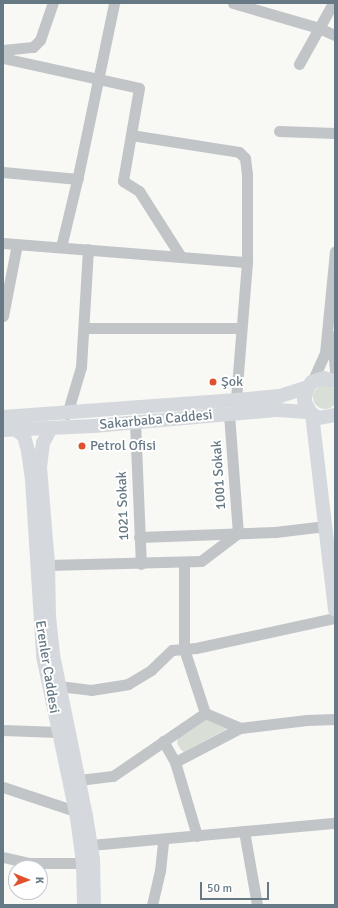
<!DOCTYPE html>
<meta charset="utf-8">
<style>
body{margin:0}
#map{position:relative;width:338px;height:908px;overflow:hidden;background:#f8f8f5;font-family:Signika,sans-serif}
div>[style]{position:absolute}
.green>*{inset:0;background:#d9ded6}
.round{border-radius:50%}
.minor>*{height:11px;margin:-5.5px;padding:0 5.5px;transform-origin:5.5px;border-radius:5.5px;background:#c1c5c8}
.major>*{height:14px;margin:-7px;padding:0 7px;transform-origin:7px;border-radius:7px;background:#d5d9dd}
.dots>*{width:11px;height:11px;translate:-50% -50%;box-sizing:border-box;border:2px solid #fff;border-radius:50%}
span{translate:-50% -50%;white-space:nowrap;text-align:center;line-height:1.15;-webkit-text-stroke:4px #fff;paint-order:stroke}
.poi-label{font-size:14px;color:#677985}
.left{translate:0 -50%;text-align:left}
.street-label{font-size:14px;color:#677985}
.frame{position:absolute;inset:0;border:4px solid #677985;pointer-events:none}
.north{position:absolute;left:8px;top:860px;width:40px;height:40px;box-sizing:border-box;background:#fff;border:1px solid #c2c9ce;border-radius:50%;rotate:91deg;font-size:11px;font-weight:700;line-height:16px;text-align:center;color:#677985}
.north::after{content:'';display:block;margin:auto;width:14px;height:18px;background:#e0522d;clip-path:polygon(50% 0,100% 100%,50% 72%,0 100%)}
.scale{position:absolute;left:200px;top:882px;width:69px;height:18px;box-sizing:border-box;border:2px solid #677985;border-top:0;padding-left:5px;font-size:12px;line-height:14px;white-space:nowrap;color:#677985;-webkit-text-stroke:3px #fff;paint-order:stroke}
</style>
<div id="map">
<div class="green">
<div class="round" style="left:313px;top:385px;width:24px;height:24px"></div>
<div style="clip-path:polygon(203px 718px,230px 727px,184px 752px,181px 750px,177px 743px,179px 734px)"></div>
</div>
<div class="minor">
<div style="left:233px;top:3px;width:90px;rotate:16.2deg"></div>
<div style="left:319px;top:28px;width:17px;rotate:24deg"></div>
<div style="left:3px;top:50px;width:30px;rotate:-6deg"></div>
<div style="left:33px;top:47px;width:10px;rotate:-45deg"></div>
<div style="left:40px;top:40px;width:39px;rotate:-71deg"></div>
<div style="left:3px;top:58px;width:139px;rotate:12.4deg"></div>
<div style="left:139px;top:88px;width:94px;rotate:99.8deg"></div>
<div style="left:123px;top:181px;width:19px;rotate:32deg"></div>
<div style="left:139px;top:191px;width:78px;rotate:57.5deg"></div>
<div style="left:299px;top:64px;width:70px;rotate:-60.9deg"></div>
<div style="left:279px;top:131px;width:56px;rotate:2deg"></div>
<div style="left:131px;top:135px;width:109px;rotate:8.9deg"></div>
<div style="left:239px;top:152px;width:8px;rotate:45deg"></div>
<div style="left:245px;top:158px;width:16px;rotate:83deg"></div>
<div style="left:247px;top:174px;width:88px;rotate:90deg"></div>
<div style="left:247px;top:262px;width:138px;rotate:94.6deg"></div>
<div style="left:3px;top:172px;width:75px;rotate:5.3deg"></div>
<div style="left:3px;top:243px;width:245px;rotate:4.5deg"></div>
<div style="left:61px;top:247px;width:73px;rotate:-76.5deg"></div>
<div style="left:78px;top:176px;width:177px;rotate:-78.2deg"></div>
<div style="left:3px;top:316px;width:73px;rotate:-79deg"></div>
<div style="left:84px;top:328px;width:157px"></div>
<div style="left:332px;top:336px;width:36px;rotate:85deg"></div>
<div style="left:312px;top:382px;width:32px;rotate:-66deg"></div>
<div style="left:325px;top:353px;width:102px;rotate:-84.4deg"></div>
<div style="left:67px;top:414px;width:49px;rotate:-73.4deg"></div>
<div style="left:81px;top:367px;width:118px;rotate:-86.6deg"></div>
<div style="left:229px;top:414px;width:119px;rotate:85.7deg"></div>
<div style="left:135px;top:422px;width:142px;rotate:87.6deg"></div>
<div style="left:139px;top:537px;width:136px;rotate:-2.1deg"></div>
<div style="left:275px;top:532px;width:51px;rotate:-6.7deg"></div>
<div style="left:184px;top:562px;width:87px;rotate:90deg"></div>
<div style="left:184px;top:649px;width:67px;rotate:71.8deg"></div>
<div style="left:48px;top:565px;width:153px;rotate:-1.5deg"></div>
<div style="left:201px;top:561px;width:46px;rotate:-37.1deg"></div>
<div style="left:59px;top:686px;width:32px;rotate:7deg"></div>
<div style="left:91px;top:690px;width:37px;rotate:-9deg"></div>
<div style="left:128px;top:684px;width:27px;rotate:-31deg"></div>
<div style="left:151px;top:670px;width:29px;rotate:-44deg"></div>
<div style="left:172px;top:650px;width:24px;rotate:-5deg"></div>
<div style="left:196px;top:648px;width:142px;rotate:-12.2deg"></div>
<div style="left:3px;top:730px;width:55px;rotate:2.1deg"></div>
<div style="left:163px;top:741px;width:24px;rotate:60deg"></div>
<div style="left:175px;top:762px;width:77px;rotate:73.4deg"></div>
<div style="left:175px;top:762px;width:73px;rotate:-27.6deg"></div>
<div style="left:240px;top:728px;width:67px;rotate:-6.8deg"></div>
<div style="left:307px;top:720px;width:28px;rotate:-2deg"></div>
<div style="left:79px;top:780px;width:34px;rotate:-7deg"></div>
<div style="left:113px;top:776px;width:112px;rotate:-34.4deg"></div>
<div style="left:205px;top:713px;width:38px;rotate:23deg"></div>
<div style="left:3px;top:787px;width:76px;rotate:18.4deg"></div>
<div style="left:244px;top:831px;width:75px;rotate:80deg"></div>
<div style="left:91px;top:845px;width:245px;rotate:-5.2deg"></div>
<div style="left:3px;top:857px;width:27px;rotate:13deg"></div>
<div style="left:29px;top:863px;width:54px"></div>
<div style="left:152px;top:905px;width:35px;rotate:-77deg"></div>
<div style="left:160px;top:871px;width:31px;rotate:-84deg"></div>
</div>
<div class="major">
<div style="left:335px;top:381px;width:11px;rotate:-165deg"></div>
<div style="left:324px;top:378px;width:13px;rotate:162deg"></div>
<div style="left:312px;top:382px;width:6px;rotate:129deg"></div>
<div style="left:308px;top:387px;width:14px;rotate:107deg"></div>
<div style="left:304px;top:400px;width:13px;rotate:63deg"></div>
<div style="left:310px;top:412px;width:10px;rotate:37deg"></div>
<div style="left:318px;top:418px;width:17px;rotate:-10deg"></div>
<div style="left:312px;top:414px;width:197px;rotate:83.3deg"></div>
<div style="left:3px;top:417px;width:234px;rotate:-4.2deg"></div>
<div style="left:236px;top:400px;width:44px;rotate:-5.2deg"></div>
<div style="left:280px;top:396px;width:29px;rotate:-18deg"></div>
<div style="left:51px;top:428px;width:17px;rotate:118deg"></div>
<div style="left:43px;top:443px;width:24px;rotate:97deg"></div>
<div style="left:40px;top:467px;width:98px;rotate:85.3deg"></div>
<div style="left:48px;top:565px;width:51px;rotate:88.9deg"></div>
<div style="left:49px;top:616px;width:39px;rotate:84deg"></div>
<div style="left:53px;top:655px;width:164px;rotate:78.4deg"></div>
<div style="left:86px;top:816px;width:44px;rotate:80.8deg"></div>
<div style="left:93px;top:859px;width:46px;rotate:88.8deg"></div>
<div style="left:3px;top:430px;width:91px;rotate:-2.5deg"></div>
<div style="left:94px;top:426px;width:185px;rotate:-5deg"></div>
<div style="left:278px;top:410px;width:32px;rotate:4deg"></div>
<div style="left:16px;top:430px;width:10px;rotate:37deg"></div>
<div style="left:24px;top:436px;width:16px;rotate:75deg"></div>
<div style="left:28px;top:451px;width:28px;rotate:82deg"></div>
<div style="left:32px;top:479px;width:177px;rotate:86.4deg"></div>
<div style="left:43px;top:656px;width:166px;rotate:78.1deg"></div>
<div style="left:77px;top:818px;width:45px;rotate:82.4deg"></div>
<div style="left:83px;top:863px;width:42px;rotate:88.6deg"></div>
</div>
<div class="dots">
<div style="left:213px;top:382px;background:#e0522d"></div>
<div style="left:82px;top:446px;background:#e0522d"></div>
</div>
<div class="poi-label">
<span class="left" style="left:221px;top:382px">Şok</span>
<span class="left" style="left:90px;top:446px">Petrol Ofisi</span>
</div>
<div class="street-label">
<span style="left:156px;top:420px;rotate:-5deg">Sakarbaba Caddesi</span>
<span style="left:219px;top:475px;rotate:-94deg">1001 Sokak</span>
<span style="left:123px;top:506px;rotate:-92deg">1021 Sokak</span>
<span style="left:47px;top:667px;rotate:81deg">Erenler Caddesi</span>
</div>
<div class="frame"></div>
<div class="north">K</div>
<div class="scale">50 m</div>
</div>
